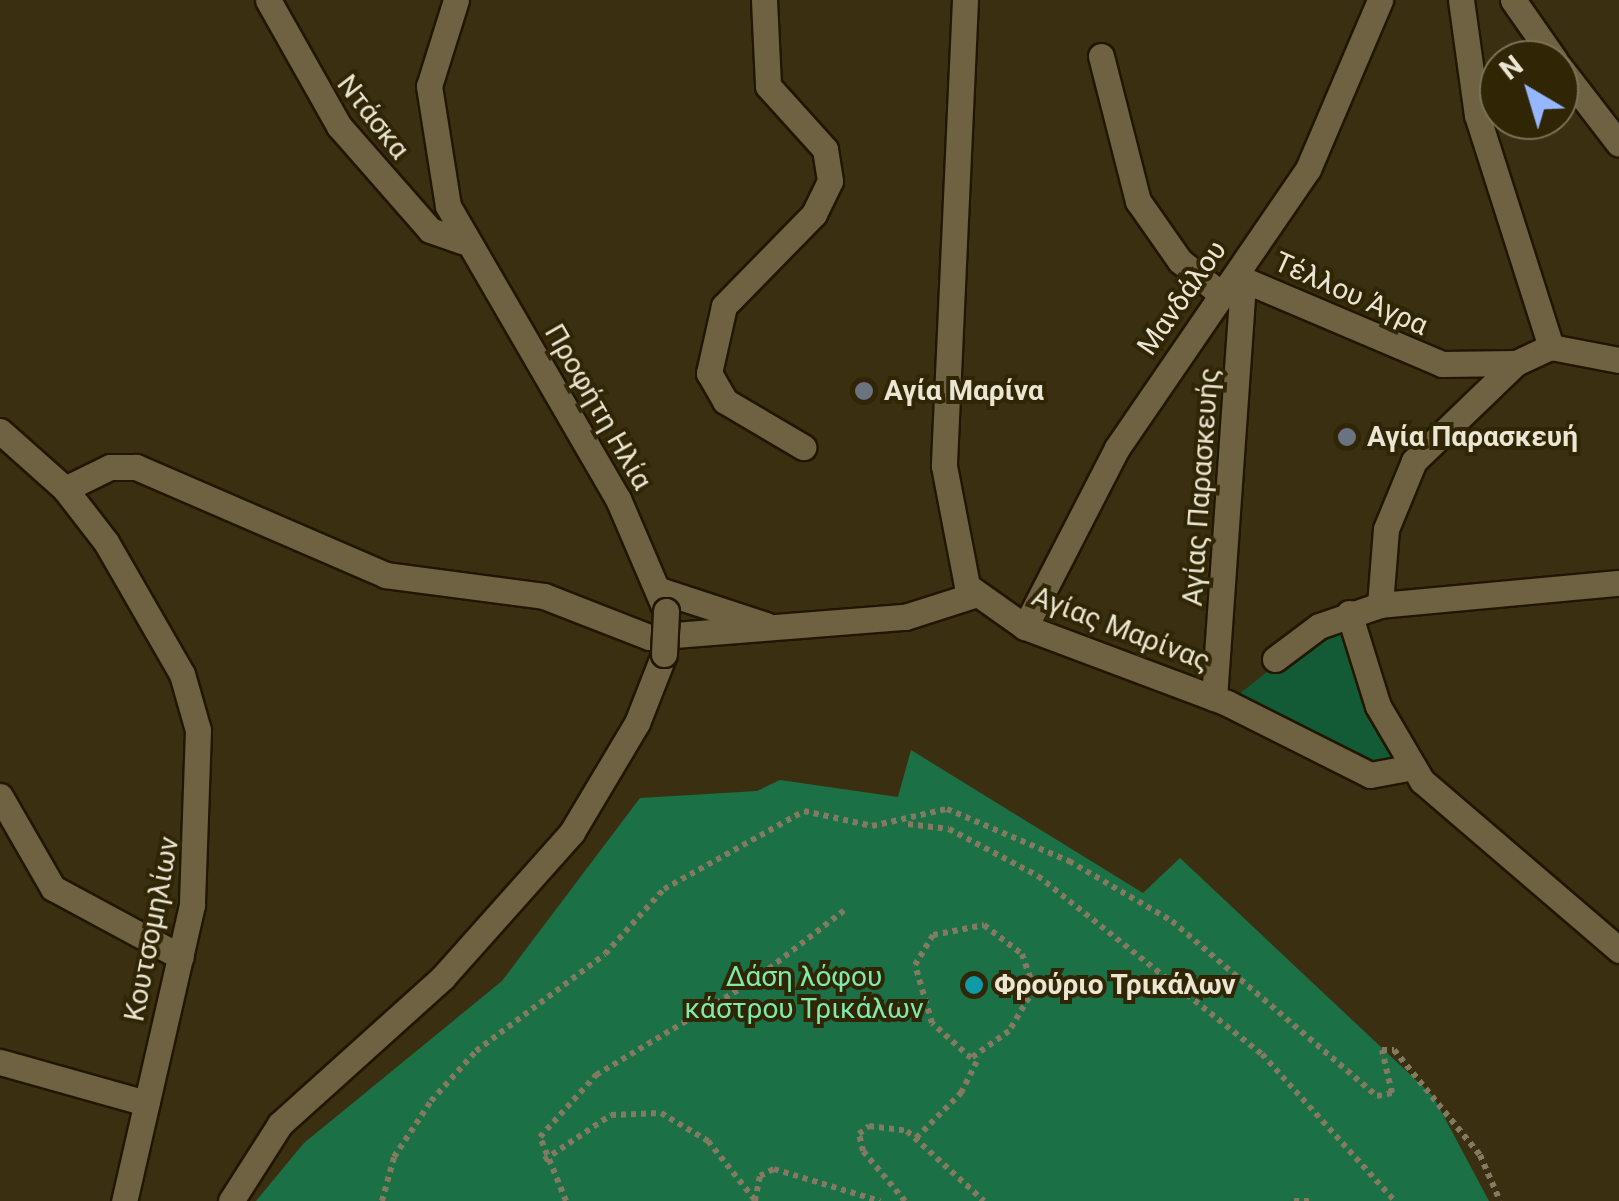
<!DOCTYPE html>
<meta charset="utf-8">
<style>
body{margin:0}
#map{position:relative;width:1619px;height:1201px;overflow:hidden;background:#3a3011;font-family:Roboto,sans-serif}
div>[style]{position:absolute}
.green>*{inset:0;background:#135a37}
.forest>*{inset:0;background:#1b7046}
.path>*{height:6px;margin-top:-3px;transform-origin:0;background:repeating-linear-gradient(90deg,#837a61 0 5px,transparent 0 10px)}
.roads{filter:drop-shadow(2px 0 #211700) drop-shadow(-2px 0 #211700) drop-shadow(0 2px #211700) drop-shadow(0 -2px #211700)}
.street>*{height:25px;margin:-12.5px;padding:0 12.5px;transform-origin:12.5px;border-radius:12.5px;background:#6e6243}
.bridges{filter:drop-shadow(2px 0 #211700) drop-shadow(-2px 0 #211700) drop-shadow(0 2px #211700) drop-shadow(0 -2px #211700)}
.street-bridge>*{height:25px;margin:-12.5px;padding:0 12.5px;transform-origin:12.5px;border-radius:12.5px;background:#6e6243}
.dots>*{width:28px;height:28px;translate:-50% -50%;box-sizing:border-box;border:5px solid #302606;border-radius:50%}
span{translate:-50% -50%;white-space:nowrap;text-align:center;line-height:1.15;-webkit-text-stroke:8px #302606;paint-order:stroke}
.street-label{font-size:28px;color:#ebe5d3}
.poi-label{font-size:28px;color:#ebe5d3;font-weight:700}
.left{translate:0 -50%;text-align:left}
.park-label{font-size:28px;color:#7eeaac}
.north{position:absolute;left:1479px;top:40px;width:100px;height:100px;box-sizing:border-box;background:#302606;border:2px solid #7b7258;border-radius:50%;rotate:322deg;font-size:28px;font-weight:700;line-height:40px;text-align:center;color:#ebe5d3}
.north::after{content:'';display:block;margin:auto;width:35px;height:45px;background:#95b7fd;clip-path:polygon(50% 0,100% 100%,50% 72%,0 100%)}
</style>
<div id="map">
<div class="green">
<div style="clip-path:polygon(1335px 618px,1413px 767px,1391px 777px,1228px 703px)"></div>
</div>
<div class="forest">
<div style="clip-path:polygon(911px 750px,1143px 893px,1180px 858px,1433px 1096px,1489px 1201px,256px 1201px,304px 1143px,502px 981px,640px 798px,757px 791px,780px 780px,898px 797px)"></div>
</div>
<div class="path">
<div style="left:908px;top:824px;width:41px;rotate:7deg"></div>
<div style="left:949px;top:829px;width:101px;rotate:27.8deg"></div>
<div style="left:1038px;top:876px;width:286px;rotate:38.5deg"></div>
<div style="left:1262px;top:1054px;width:198px;rotate:47.9deg"></div>
<div style="left:984px;top:925px;width:48px;rotate:37.3deg"></div>
<div style="left:1022px;top:954px;width:37px;rotate:71deg"></div>
<div style="left:1034px;top:989px;width:49px;rotate:120.8deg"></div>
<div style="left:1009px;top:1031px;width:47px;rotate:144.6deg"></div>
<div style="left:971px;top:1058px;width:52px;rotate:-138.1deg"></div>
<div style="left:932px;top:1023px;width:60px;rotate:-106.3deg"></div>
<div style="left:915px;top:965px;width:35px;rotate:-59deg"></div>
<div style="left:933px;top:935px;width:52px;rotate:-11.1deg"></div>
<div style="left:916px;top:1138px;width:64px;rotate:-45deg"></div>
<div style="left:961px;top:1093px;width:40px;rotate:-63.4deg"></div>
<div style="left:544px;top:1160px;width:81px;rotate:-33.9deg"></div>
<div style="left:611px;top:1115px;width:50px;rotate:-2.3deg"></div>
<div style="left:661px;top:1113px;width:55px;rotate:30.8deg"></div>
<div style="left:708px;top:1141px;width:75px;rotate:51.5deg"></div>
<div style="left:382px;top:1201px;width:46px;rotate:-74.7deg"></div>
<div style="left:394px;top:1157px;width:67px;rotate:-56.5deg"></div>
<div style="left:431px;top:1101px;width:67px;rotate:-48deg"></div>
<div style="left:476px;top:1051px;width:161px;rotate:-36.9deg"></div>
<div style="left:605px;top:954px;width:88px;rotate:-47.8deg"></div>
<div style="left:664px;top:889px;width:160px;rotate:-29.1deg"></div>
<div style="left:804px;top:811px;width:70px;rotate:12.4deg"></div>
<div style="left:872px;top:826px;width:77px;rotate:-12.8deg"></div>
<div style="left:947px;top:809px;width:133px;rotate:23.1deg"></div>
<div style="left:1069px;top:861px;width:119px;rotate:30.2deg"></div>
<div style="left:1172px;top:921px;width:270px;rotate:40.5deg"></div>
<div style="left:1377px;top:1096px;width:15px;rotate:-11deg"></div>
<div style="left:1392px;top:1093px;width:44px;rotate:-103.1deg"></div>
<div style="left:1382px;top:1050px;width:12px"></div>
<div style="left:1394px;top:1050px;width:136px;rotate:50.7deg"></div>
<div style="left:1480px;top:1155px;width:50px;rotate:66.5deg"></div>
<div style="left:566px;top:1201px;width:69px;rotate:-112.1deg"></div>
<div style="left:540px;top:1137px;width:84px;rotate:-47.9deg"></div>
<div style="left:596px;top:1075px;width:183px;rotate:-30.9deg"></div>
<div style="left:753px;top:981px;width:119px;rotate:-37.8deg"></div>
<div style="left:755px;top:1201px;width:25px;rotate:-79deg"></div>
<div style="left:760px;top:1176px;width:16px;rotate:-27deg"></div>
<div style="left:774px;top:1169px;width:111px;rotate:16.8deg"></div>
<div style="left:905px;top:1201px;width:65px;rotate:-130deg"></div>
<div style="left:863px;top:1151px;width:17px;rotate:-103deg"></div>
<div style="left:859px;top:1134px;width:13px;rotate:-39deg"></div>
<div style="left:869px;top:1126px;width:38px;rotate:7deg"></div>
<div style="left:907px;top:1131px;width:104px;rotate:42.3deg"></div>
<div style="left:1294px;top:1201px;width:19px"></div>
</div>
<div class="roads">
<div class="street">
<div style="left:268px;top:0;width:145px;rotate:60.6deg"></div>
<div style="left:339px;top:126px;width:138px;rotate:48.8deg"></div>
<div style="left:430px;top:230px;width:34px;rotate:19deg"></div>
<div style="left:456px;top:0;width:90px;rotate:107.4deg"></div>
<div style="left:429px;top:86px;width:121px;rotate:81deg"></div>
<div style="left:448px;top:206px;width:339px;rotate:59.9deg"></div>
<div style="left:618px;top:499px;width:122px;rotate:66.8deg"></div>
<div style="left:764px;top:0;width:86px;rotate:87.3deg"></div>
<div style="left:768px;top:86px;width:85px;rotate:47.9deg"></div>
<div style="left:825px;top:149px;width:32px;rotate:81deg"></div>
<div style="left:830px;top:181px;width:37px;rotate:116deg"></div>
<div style="left:814px;top:214px;width:129px;rotate:134.4deg"></div>
<div style="left:724px;top:306px;width:69px;rotate:102.6deg"></div>
<div style="left:709px;top:373px;width:32px;rotate:60deg"></div>
<div style="left:725px;top:401px;width:91px;rotate:30.5deg"></div>
<div style="left:965px;top:0;width:466px;rotate:92.6deg"></div>
<div style="left:944px;top:466px;width:122px;rotate:79.1deg"></div>
<div style="left:967px;top:586px;width:71px;rotate:35.3deg"></div>
<div style="left:1025px;top:627px;width:216px;rotate:20.6deg"></div>
<div style="left:1227px;top:703px;width:160px;rotate:26.7deg"></div>
<div style="left:1370px;top:775px;width:44px;rotate:-10.5deg"></div>
<div style="left:1461px;top:0;width:116px;rotate:82.1deg"></div>
<div style="left:1477px;top:115px;width:244px;rotate:72.3deg"></div>
<div style="left:1513px;top:0;width:73px;rotate:55deg"></div>
<div style="left:1101px;top:56px;width:150px;rotate:75.7deg"></div>
<div style="left:1138px;top:201px;width:73px;rotate:55deg"></div>
<div style="left:1180px;top:261px;width:53px;rotate:38.8deg"></div>
<div style="left:1559px;top:66px;width:98px;rotate:52.4deg"></div>
<div style="left:1235px;top:276px;width:225px;rotate:23deg"></div>
<div style="left:1442px;top:364px;width:74px;rotate:-0.8deg"></div>
<div style="left:1516px;top:363px;width:38px;rotate:-25deg"></div>
<div style="left:1551px;top:347px;width:69px;rotate:10.8deg"></div>
<div style="left:0;top:431px;width:87px;rotate:41.7deg"></div>
<div style="left:65px;top:489px;width:67px;rotate:52.3deg"></div>
<div style="left:106px;top:542px;width:152px;rotate:60.1deg"></div>
<div style="left:182px;top:674px;width:58px;rotate:74.1deg"></div>
<div style="left:198px;top:730px;width:175px;rotate:92deg"></div>
<div style="left:192px;top:905px;width:304px;rotate:102.9deg"></div>
<div style="left:65px;top:489px;width:50px;rotate:-26.1deg"></div>
<div style="left:110px;top:467px;width:26px"></div>
<div style="left:136px;top:467px;width:271px;rotate:23.4deg"></div>
<div style="left:385px;top:575px;width:160px;rotate:7.5deg"></div>
<div style="left:544px;top:596px;width:113px;rotate:21.3deg"></div>
<div style="left:649px;top:637px;width:257px;rotate:-4.5deg"></div>
<div style="left:905px;top:617px;width:72px;rotate:-17.7deg"></div>
<div style="left:662px;top:591px;width:109px;rotate:18.1deg"></div>
<div style="left:1380px;top:605px;width:76px;rotate:-85.5deg"></div>
<div style="left:1386px;top:529px;width:74px;rotate:-67.6deg"></div>
<div style="left:1414px;top:461px;width:141px;rotate:-43.9deg"></div>
<div style="left:1349px;top:613px;width:97px;rotate:72.7deg"></div>
<div style="left:1378px;top:706px;width:87px;rotate:59.6deg"></div>
<div style="left:1422px;top:781px;width:260px;rotate:40.6deg"></div>
<div style="left:1025px;top:627px;width:201px;rotate:-62.8deg"></div>
<div style="left:1117px;top:448px;width:338px;rotate:-55.6deg"></div>
<div style="left:1308px;top:169px;width:184px;rotate:-66.9deg"></div>
<div style="left:1275px;top:659px;width:55px;rotate:-36.9deg"></div>
<div style="left:1319px;top:626px;width:65px;rotate:-19deg"></div>
<div style="left:1380px;top:605px;width:240px;rotate:-5.3deg"></div>
<div style="left:1214px;top:698px;width:420px;rotate:-86deg"></div>
<div style="left:0;top:796px;width:106px;rotate:60.1deg"></div>
<div style="left:53px;top:888px;width:145px;rotate:28.3deg"></div>
<div style="left:0;top:1062px;width:152px;rotate:15.7deg"></div>
<div style="left:231px;top:1201px;width:91px;rotate:-57.5deg"></div>
<div style="left:280px;top:1124px;width:219px;rotate:-42deg"></div>
<div style="left:443px;top:977px;width:194px;rotate:-48.3deg"></div>
<div style="left:572px;top:832px;width:127px;rotate:-59.2deg"></div>
<div style="left:637px;top:723px;width:74px;rotate:-68.6deg"></div>
</div>
</div>
<div class="bridges">
<div class="street-bridge">
<div style="left:664px;top:654px;width:43px;rotate:-87.3deg"></div>
</div>
</div>
<div class="dots">
<div style="left:864px;top:391px;background:#6b7280"></div>
<div style="left:1347px;top:437px;background:#6b7280"></div>
<div style="left:974px;top:985px;background:#0f9aa8"></div>
</div>
<div class="street-label">
<span style="left:373px;top:117px;rotate:52deg">Ντάσκα</span>
<span style="left:1351px;top:294px;rotate:24deg">Τέλλου Άγρα</span>
<span style="left:1182px;top:298px;rotate:-55deg">Μανδάλου</span>
<span style="left:598px;top:407px;rotate:60deg">Προφήτη Ηλία</span>
<span style="left:1201px;top:487px;rotate:-86deg">Αγίας Παρασκευής</span>
<span style="left:1121px;top:629px;rotate:21deg">Αγίας Μαρίνας</span>
<span style="left:152px;top:929px;rotate:-79deg">Κουτσομηλίων</span>
</div>
<div class="poi-label">
<span class="left" style="left:884px;top:391px">Αγία Μαρίνα</span>
<span class="left" style="left:1367px;top:437px">Αγία Παρασκευή</span>
<span class="left" style="left:994px;top:985px">Φρούριο Τρικάλων</span>
</div>
<div class="park-label">
<span style="left:804px;top:993px">Δάση λόφου<br>κάστρου Τρικάλων</span>
</div>
<div class="north">N</div>
</div>
